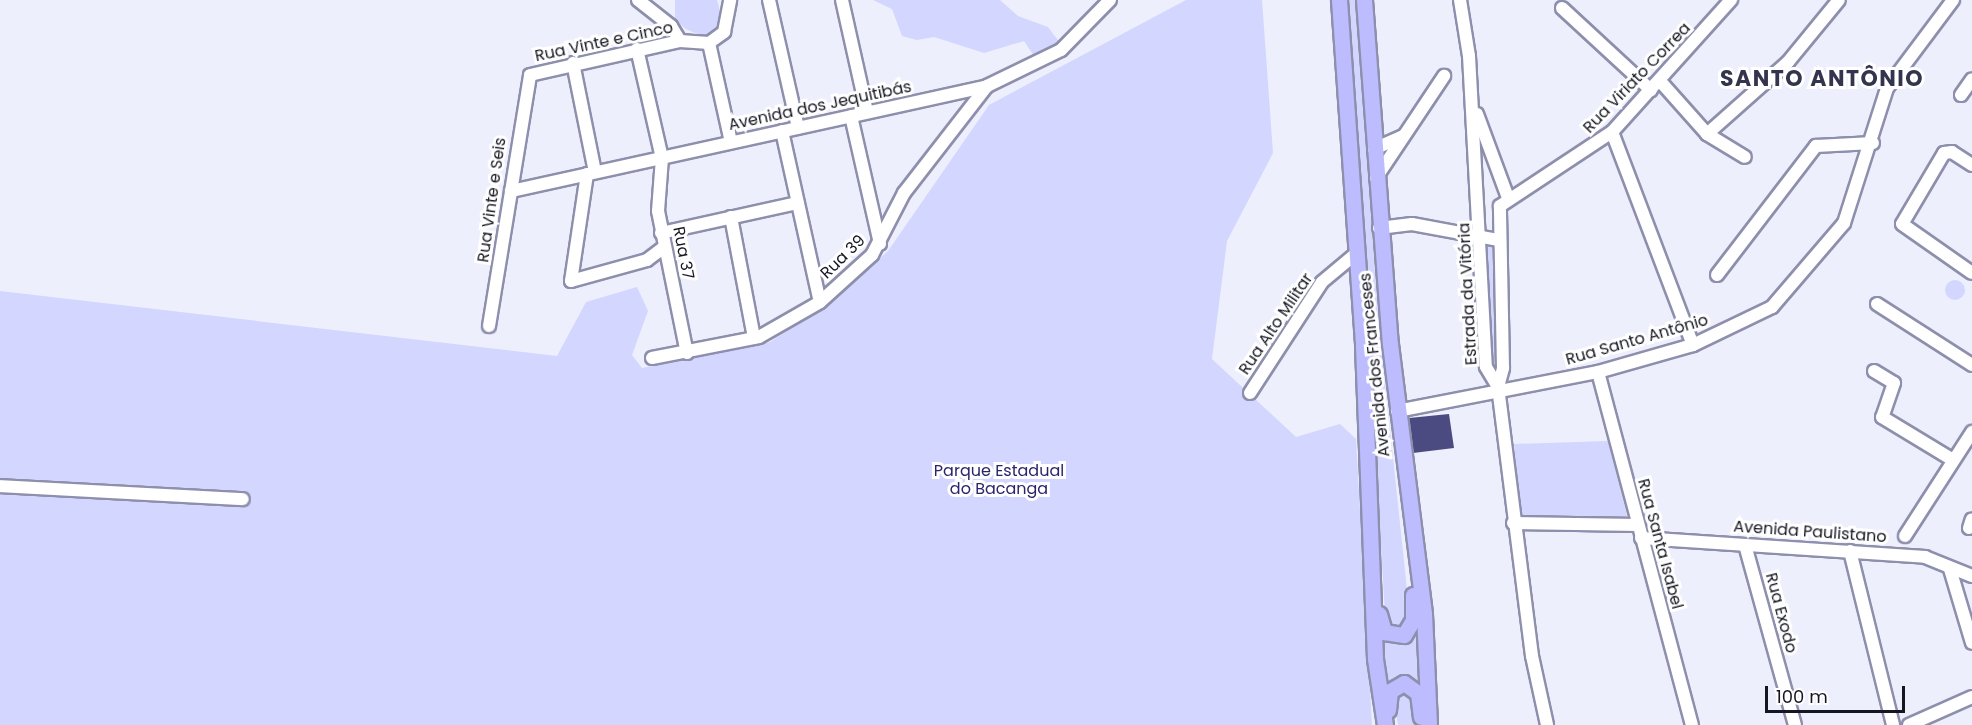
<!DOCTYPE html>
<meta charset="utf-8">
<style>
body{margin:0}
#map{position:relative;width:1972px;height:725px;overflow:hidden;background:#eeeffc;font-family:Poppins,sans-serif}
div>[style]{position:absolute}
.green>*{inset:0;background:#d3d6fe}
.round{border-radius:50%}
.building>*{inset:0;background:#4b4b82}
.roads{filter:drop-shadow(2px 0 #8d8fac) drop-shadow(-2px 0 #8d8fac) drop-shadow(0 2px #8d8fac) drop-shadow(0 -2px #8d8fac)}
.minor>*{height:12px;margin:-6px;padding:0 6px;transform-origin:6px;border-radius:6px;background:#fff}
.major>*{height:15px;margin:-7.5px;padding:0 7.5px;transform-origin:7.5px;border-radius:7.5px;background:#bcbcfe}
span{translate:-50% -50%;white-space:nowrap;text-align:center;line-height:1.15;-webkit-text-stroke:6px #fff;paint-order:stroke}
.street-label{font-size:16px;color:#151621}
.park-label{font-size:16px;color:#2b246b}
.district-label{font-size:22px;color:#33344d;font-weight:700;letter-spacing:1.5px}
.scale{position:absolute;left:1765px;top:686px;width:140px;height:27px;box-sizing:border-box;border:3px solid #151621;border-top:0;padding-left:8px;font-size:18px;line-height:21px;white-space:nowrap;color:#151621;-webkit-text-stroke:4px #fff;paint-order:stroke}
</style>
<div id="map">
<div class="green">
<div style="clip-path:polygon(675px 0,717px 0,724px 26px,706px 38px,686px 29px,675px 20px)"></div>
<div style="clip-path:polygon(873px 0,1000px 0,1018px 16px,1048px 27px,1060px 43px,1034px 56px,1024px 41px,984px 53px,934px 37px,917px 40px,902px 36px,892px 9px)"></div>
<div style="clip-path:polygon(1186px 0,1262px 0,1273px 153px,1227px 241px,1212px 359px,1296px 437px,1340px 424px,1356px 439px,1372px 725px,0 725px,0 291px,557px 356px,586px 302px,637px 287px,648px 311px,632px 355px,642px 368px,770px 342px,834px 300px,888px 251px,989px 105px)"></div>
<div style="clip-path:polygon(1348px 0,1355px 0,1379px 326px,1406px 580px,1408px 616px,1404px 626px,1392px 630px,1385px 614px)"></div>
<div style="clip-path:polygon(1494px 246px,1500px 376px,1493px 377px,1485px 247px)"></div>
<div class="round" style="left:1945px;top:280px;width:20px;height:20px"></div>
<div style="clip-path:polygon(1608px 441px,1628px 519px,1521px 518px,1514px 444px)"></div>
<div style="clip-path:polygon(1419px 627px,1425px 691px,1403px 676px,1383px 689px,1379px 640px,1404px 646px)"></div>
<div style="clip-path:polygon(1407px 691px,1416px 703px,1416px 725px,1398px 725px,1394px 701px,1399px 692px)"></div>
</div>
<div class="building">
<div style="clip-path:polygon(1449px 414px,1454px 448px,1413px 453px,1409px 418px)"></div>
</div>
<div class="roads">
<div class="minor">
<div style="left:638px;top:0;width:42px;rotate:38.2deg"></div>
<div style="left:671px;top:26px;width:17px;rotate:59deg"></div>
<div style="left:769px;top:0;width:131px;rotate:77.2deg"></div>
<div style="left:842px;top:0;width:115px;rotate:77.4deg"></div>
<div style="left:1460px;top:0;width:57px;rotate:80.9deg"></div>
<div style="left:1469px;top:56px;width:311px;rotate:86.9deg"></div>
<div style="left:1486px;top:367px;width:23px;rotate:59deg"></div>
<div style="left:1498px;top:387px;width:271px;rotate:82.8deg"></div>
<div style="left:1532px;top:656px;width:71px;rotate:77.7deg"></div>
<div style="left:1562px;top:8px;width:121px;rotate:42.7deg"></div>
<div style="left:709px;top:43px;width:101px;rotate:77.5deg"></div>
<div style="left:637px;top:49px;width:112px;rotate:77.1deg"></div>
<div style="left:662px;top:158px;width:53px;rotate:94.3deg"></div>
<div style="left:658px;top:211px;width:145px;rotate:78.5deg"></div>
<div style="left:573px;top:63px;width:111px;rotate:78.6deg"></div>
<div style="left:1660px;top:81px;width:71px;rotate:48.4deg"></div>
<div style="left:1707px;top:134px;width:44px;rotate:31.2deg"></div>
<div style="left:1961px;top:95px;width:19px;rotate:-55deg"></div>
<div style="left:1477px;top:114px;width:90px;rotate:69.7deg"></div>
<div style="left:851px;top:116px;width:131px;rotate:77.2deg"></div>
<div style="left:782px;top:131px;width:175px;rotate:77.5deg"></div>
<div style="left:1612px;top:132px;width:228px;rotate:69.2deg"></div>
<div style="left:1707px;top:134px;width:108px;rotate:-41.6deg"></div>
<div style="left:1788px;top:62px;width:80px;rotate:-50.6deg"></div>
<div style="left:1374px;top:149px;width:32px;rotate:-24deg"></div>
<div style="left:1972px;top:165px;width:24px;rotate:-147deg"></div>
<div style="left:1952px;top:152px;width:8px;rotate:173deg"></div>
<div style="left:1944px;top:153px;width:82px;rotate:120.6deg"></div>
<div style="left:1902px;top:224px;width:85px;rotate:35deg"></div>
<div style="left:587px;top:174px;width:108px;rotate:98.5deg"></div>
<div style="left:571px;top:281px;width:79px;rotate:-15.4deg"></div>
<div style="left:647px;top:260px;width:21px;rotate:-37deg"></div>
<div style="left:1376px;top:178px;width:123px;rotate:-56.3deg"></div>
<div style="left:511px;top:191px;width:487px;rotate:-12.4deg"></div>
<div style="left:987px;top:86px;width:82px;rotate:-25.9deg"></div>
<div style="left:1061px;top:50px;width:70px;rotate:-45.6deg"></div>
<div style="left:731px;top:217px;width:123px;rotate:79.2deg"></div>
<div style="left:1379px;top:228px;width:33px;rotate:-7deg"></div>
<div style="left:1412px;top:224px;width:87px;rotate:10.5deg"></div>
<div style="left:661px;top:233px;width:140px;rotate:-12.4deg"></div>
<div style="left:1717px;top:275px;width:163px;rotate:-52.5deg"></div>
<div style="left:1816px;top:146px;width:57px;rotate:-3deg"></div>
<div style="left:1877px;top:304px;width:113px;rotate:32.7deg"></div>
<div style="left:489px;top:326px;width:254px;rotate:-80.7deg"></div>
<div style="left:530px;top:75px;width:154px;rotate:-12.8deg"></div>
<div style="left:680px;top:41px;width:29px;rotate:4deg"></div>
<div style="left:709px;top:43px;width:19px;rotate:-36deg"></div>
<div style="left:724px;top:32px;width:33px;rotate:-79deg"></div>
<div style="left:652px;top:358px;width:109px;rotate:-11.1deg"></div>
<div style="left:759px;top:337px;width:70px;rotate:-29.8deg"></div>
<div style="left:820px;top:302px;width:70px;rotate:-42.1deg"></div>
<div style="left:872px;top:255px;width:70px;rotate:-62.7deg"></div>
<div style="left:904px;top:193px;width:135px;rotate:-52.2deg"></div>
<div style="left:1874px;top:371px;width:23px;rotate:31deg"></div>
<div style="left:1894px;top:383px;width:36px;rotate:109deg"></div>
<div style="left:1882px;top:417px;width:83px;rotate:31.2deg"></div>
<div style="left:1598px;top:372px;width:365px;rotate:75.1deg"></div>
<div style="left:1498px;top:387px;width:20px;rotate:-75deg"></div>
<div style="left:1503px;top:368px;width:162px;rotate:-91.1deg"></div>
<div style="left:1500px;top:206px;width:134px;rotate:-33.5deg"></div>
<div style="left:1612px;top:132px;width:178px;rotate:-48deg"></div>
<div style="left:1250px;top:393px;width:132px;rotate:-57deg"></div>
<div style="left:1322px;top:282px;width:47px;rotate:-39.8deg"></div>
<div style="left:1397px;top:411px;width:205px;rotate:-11deg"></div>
<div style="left:1598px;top:372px;width:99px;rotate:-15.9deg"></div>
<div style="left:1693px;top:345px;width:88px;rotate:-25.7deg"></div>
<div style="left:1772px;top:307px;width:111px;rotate:-49.4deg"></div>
<div style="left:1844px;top:223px;width:142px;rotate:-72.3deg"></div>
<div style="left:1887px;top:88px;width:110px;rotate:-53.1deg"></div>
<div style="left:0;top:486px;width:243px;rotate:3.1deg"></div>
<div style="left:1513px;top:523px;width:125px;rotate:0.9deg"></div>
<div style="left:1969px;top:528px;width:9px;rotate:-72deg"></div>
<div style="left:1905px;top:536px;width:124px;rotate:-57.2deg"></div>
<div style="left:1641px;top:538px;width:285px;rotate:3.8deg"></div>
<div style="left:1925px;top:557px;width:51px;rotate:22deg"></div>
<div style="left:1745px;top:545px;width:187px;rotate:74.5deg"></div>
<div style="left:1850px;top:551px;width:179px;rotate:76.1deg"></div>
<div style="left:1950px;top:569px;width:77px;rotate:73.4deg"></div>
<div style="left:1909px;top:725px;width:69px;rotate:-24deg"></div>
</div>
<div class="major">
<div style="left:1339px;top:0;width:347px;rotate:86deg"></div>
<div style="left:1363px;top:346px;width:313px;rotate:87.8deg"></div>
<div style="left:1375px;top:659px;width:67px;rotate:81.4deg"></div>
<div style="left:1364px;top:0;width:345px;rotate:85.7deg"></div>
<div style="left:1390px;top:344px;width:272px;rotate:82.8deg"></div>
<div style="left:1424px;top:614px;width:111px;rotate:87.4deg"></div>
<div style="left:1379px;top:614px;width:19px;rotate:74deg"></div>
<div style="left:1384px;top:632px;width:20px;rotate:9deg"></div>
<div style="left:1404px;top:635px;width:17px;rotate:-59deg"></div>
<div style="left:1413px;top:620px;width:25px;rotate:-90deg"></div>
<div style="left:1388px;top:710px;width:19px;rotate:-84deg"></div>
<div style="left:1390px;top:691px;width:16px;rotate:-30deg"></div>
<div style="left:1404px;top:683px;width:17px;rotate:36deg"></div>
<div style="left:1418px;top:693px;width:24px;rotate:83deg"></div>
</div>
</div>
<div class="street-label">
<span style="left:604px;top:42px;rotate:-12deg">Rua Vinte e Cinco</span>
<span style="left:1637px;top:78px;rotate:-46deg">Rua Viriato Correa</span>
<span style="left:820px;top:106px;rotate:-12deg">Avenida dos Jequitibás</span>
<span style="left:492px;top:200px;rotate:-82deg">Rua Vinte e Seis</span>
<span style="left:683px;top:253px;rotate:79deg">Rua 37</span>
<span style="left:843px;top:257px;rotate:-44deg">Rua 39</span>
<span style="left:1468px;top:294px;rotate:-93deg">Estrada da Vitória</span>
<span style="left:1276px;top:324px;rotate:-56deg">Rua Alto Militar</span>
<span style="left:1637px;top:340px;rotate:-16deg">Rua Santo Antônio</span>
<span style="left:1375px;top:365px;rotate:-96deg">Avenida dos Franceses</span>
<span style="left:1810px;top:532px;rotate:4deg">Avenida Paulistano</span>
<span style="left:1660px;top:544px;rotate:75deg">Rua Santa Isabel</span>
<span style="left:1781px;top:613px;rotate:75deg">Rua Exodo</span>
</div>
<div class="park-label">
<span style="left:999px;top:480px">Parque Estadual<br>do Bacanga</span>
</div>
<div class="district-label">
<span style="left:1822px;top:79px">SANTO ANTÔNIO</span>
</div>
<div class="scale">100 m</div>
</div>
